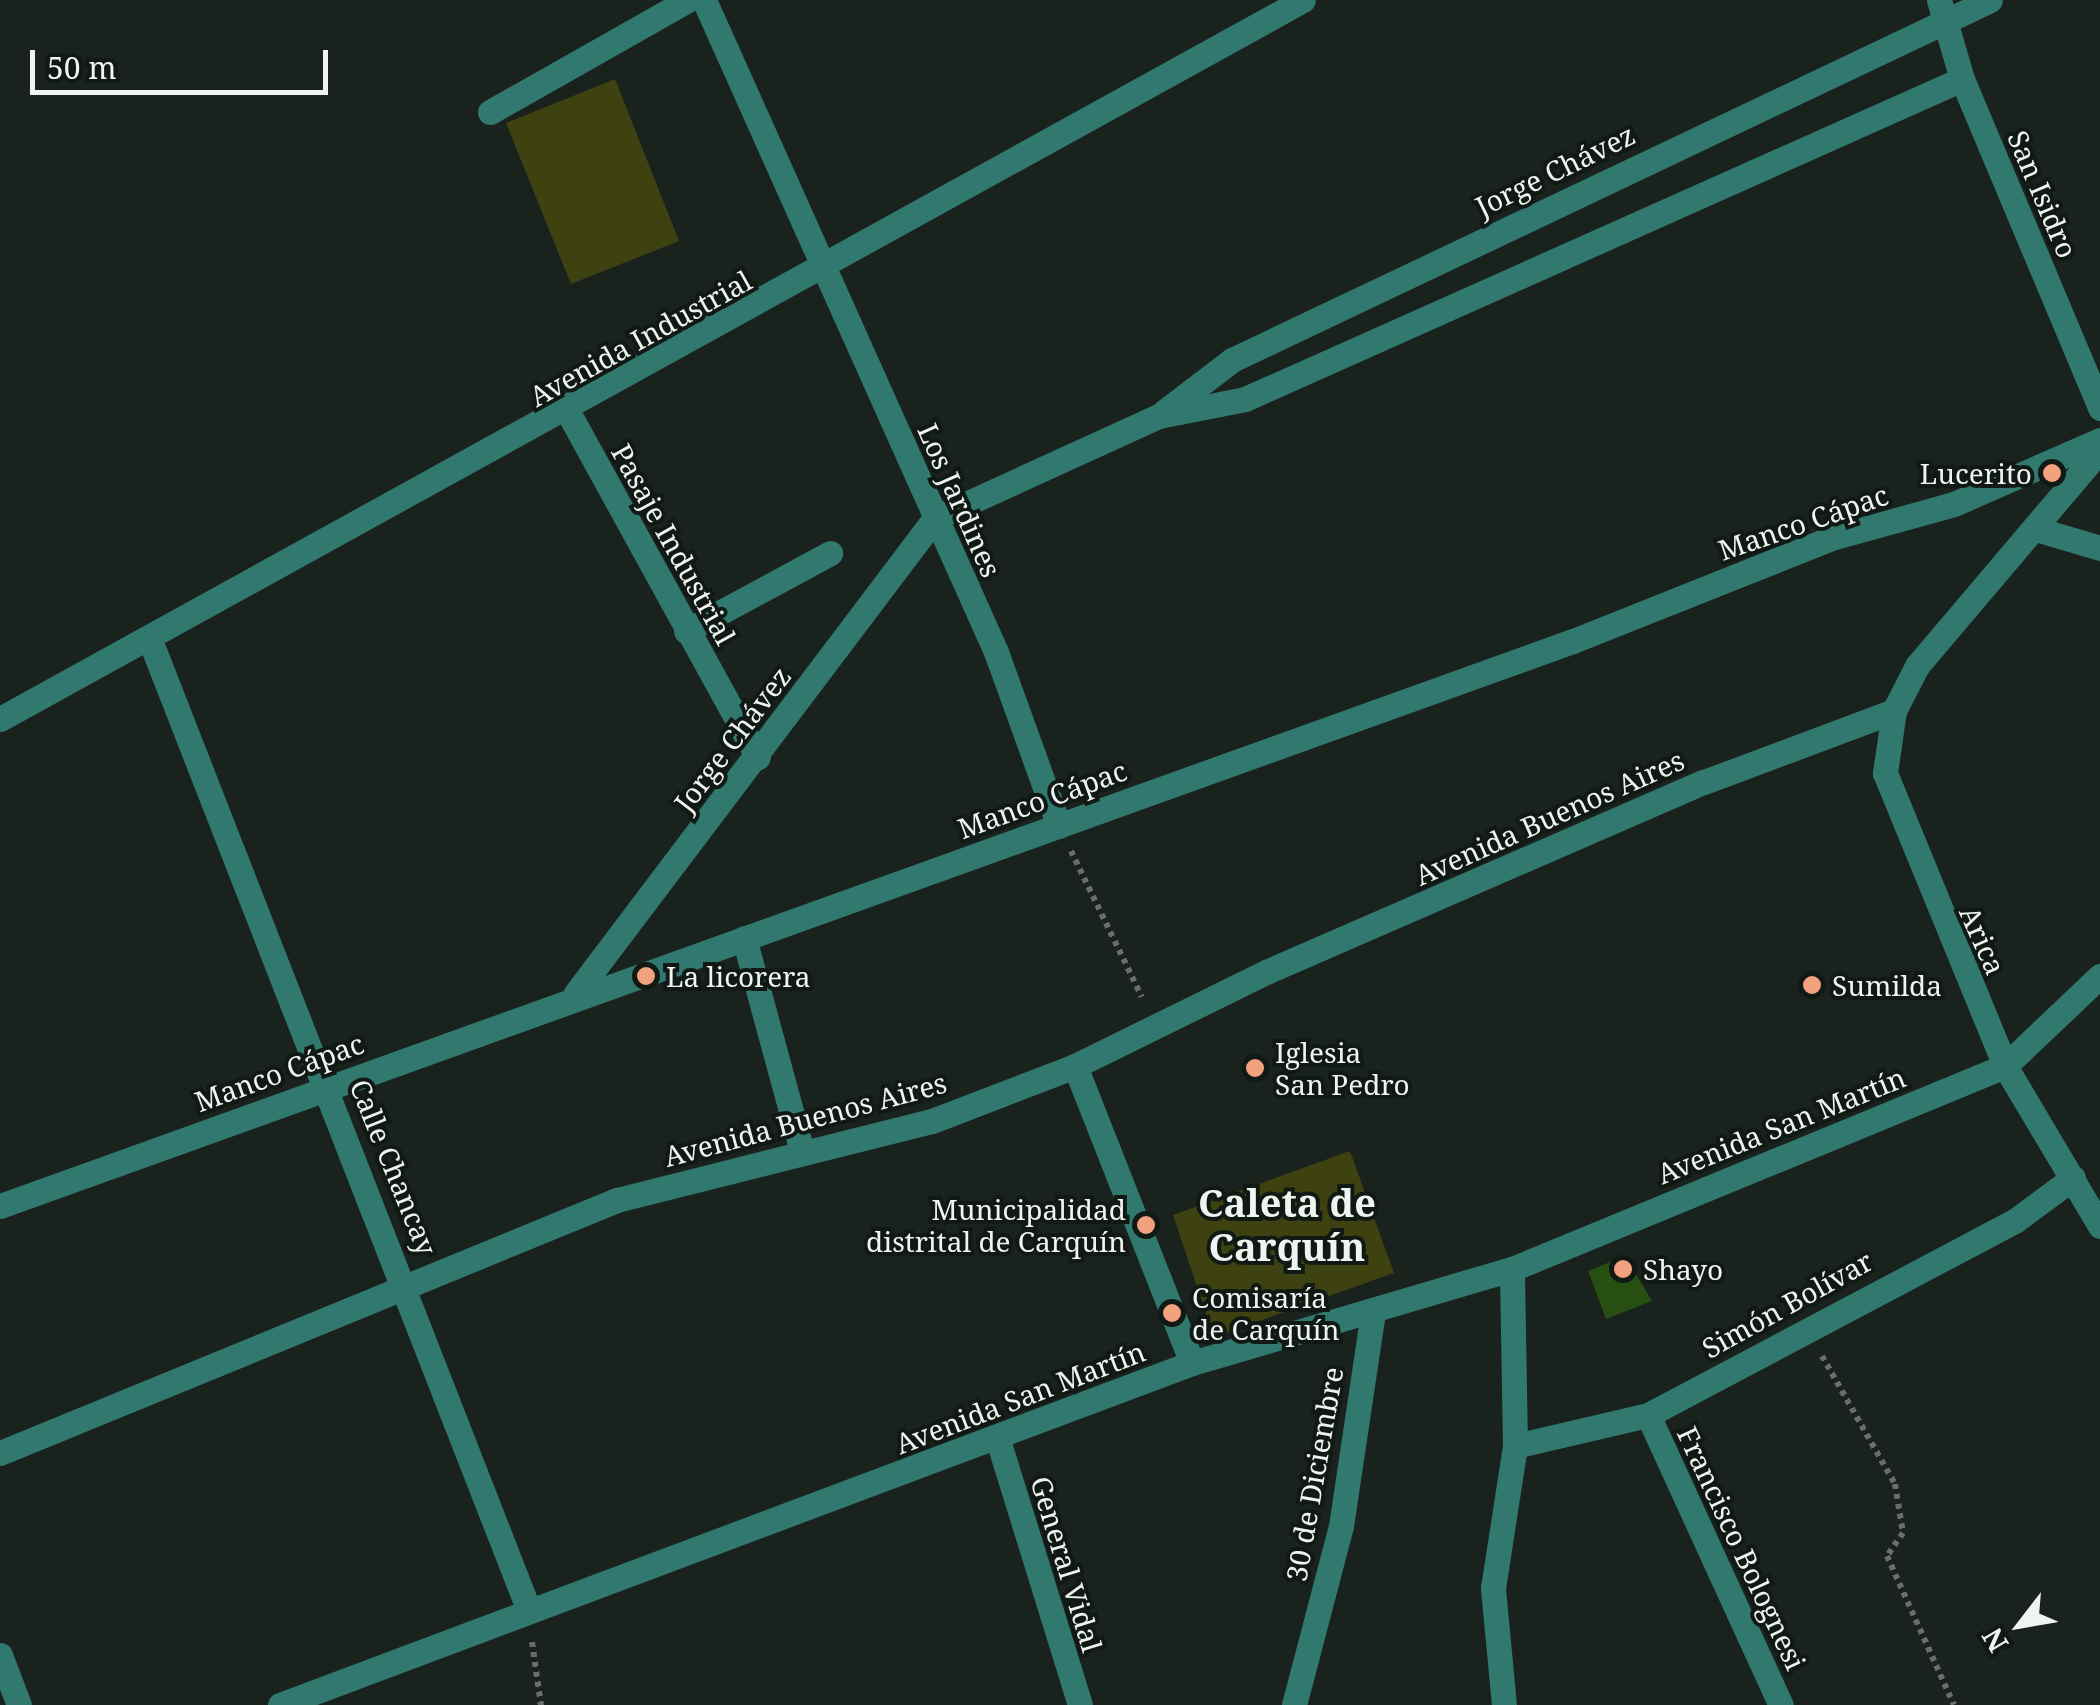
<!DOCTYPE html>
<meta charset="utf-8">
<style>
body{margin:0}
#map{position:relative;width:2100px;height:1705px;overflow:hidden;background:#1a221e;font-family:"Noto Serif",serif}
div>[style]{position:absolute}
.green>*{inset:0;background:#3d4210}
.building>*{inset:0;background:#264f11}
.path>*{height:6px;margin-top:-3px;transform-origin:0;background:repeating-linear-gradient(90deg,#676e6b 0 5px,transparent 0 10px)}
.minor>*{height:25px;margin:-12.5px;padding:0 12.5px;transform-origin:12.5px;border-radius:12.5px;background:#31786f}
.tertiary>*{height:25px;margin:-12.5px;padding:0 12.5px;transform-origin:12.5px;border-radius:12.5px;background:#31786f}
.dots>*{width:28px;height:28px;translate:-50% -50%;box-sizing:border-box;border:5px solid #111915;border-radius:50%}
span{translate:-50% -50%;white-space:nowrap;text-align:center;line-height:1.15;-webkit-text-stroke:8px #111915;paint-order:stroke}
.street-label{font-size:28px;color:#eff4f1}
.poi-label{font-size:28px;color:#eff4f1}
.right{translate:-100% -50%;text-align:right}
.left{translate:0 -50%;text-align:left}
.district-label{font-size:38px;color:#eff4f1;font-weight:700}
.north{position:absolute;left:1970px;top:1575px;width:100px;height:100px;-webkit-text-stroke:8px #111915;paint-order:stroke;rotate:239deg;font-size:28px;font-weight:700;line-height:40px;text-align:center;color:#eff4f1}
.north::after{content:'';display:block;margin:auto;width:35px;height:45px;background:#eff4f1;clip-path:polygon(50% 0,100% 100%,50% 72%,0 100%)}
.scale{position:absolute;left:30px;top:50px;width:298px;height:45px;box-sizing:border-box;border:5px solid #eff4f1;border-top:0;padding-left:12px;font-size:30px;line-height:35px;white-space:nowrap;color:#eff4f1;-webkit-text-stroke:8px #111915;paint-order:stroke}
</style>
<div id="map">
<div class="green">
<div style="clip-path:polygon(615px 79px,679px 241px,571px 284px,506px 123px)"></div>
<div style="clip-path:polygon(1350px 1151px,1394px 1273px,1214px 1337px,1173px 1215px)"></div>
</div>
<div class="building">
<div style="clip-path:polygon(1625px 1256px,1652px 1301px,1606px 1319px,1588px 1271px)"></div>
</div>
<div class="path">
<div style="left:1071px;top:851px;width:162px;rotate:64.1deg"></div>
<div style="left:1822px;top:1356px;width:147px;rotate:60.3deg"></div>
<div style="left:1895px;top:1484px;width:50px;rotate:80.7deg"></div>
<div style="left:1903px;top:1533px;width:28px;rotate:125deg"></div>
<div style="left:1887px;top:1556px;width:163px;rotate:65.8deg"></div>
<div style="left:532px;top:1642px;width:64px;rotate:81.9deg"></div>
</div>
<div class="minor">
<div style="left:704px;top:0;width:714px;rotate:65.87deg"></div>
<div style="left:996px;top:652px;width:185px;rotate:70.1deg"></div>
<div style="left:1939px;top:0;width:82px;rotate:73.8deg"></div>
<div style="left:1962px;top:79px;width:357px;rotate:67.2deg"></div>
<div style="left:490px;top:112px;width:227px;rotate:-29.5deg"></div>
<div style="left:568px;top:412px;width:394px;rotate:61.2deg"></div>
<div style="left:1164px;top:412px;width:86px;rotate:-37.4deg"></div>
<div style="left:1232px;top:360px;width:839px;rotate:-25.4deg"></div>
<div style="left:2100px;top:450px;width:283px;rotate:130.3deg"></div>
<div style="left:1917px;top:666px;width:51px;rotate:117.1deg"></div>
<div style="left:1894px;top:711px;width:63px;rotate:98.3deg"></div>
<div style="left:1885px;top:773px;width:317px;rotate:67.7deg"></div>
<div style="left:2005px;top:1066px;width:186px;rotate:59.3deg"></div>
<div style="left:2036px;top:529px;width:67px;rotate:16.5deg"></div>
<div style="left:686px;top:631px;width:164px;rotate:-28.4deg"></div>
<div style="left:150px;top:640px;width:1039px;rotate:68.67deg"></div>
<div style="left:0;top:719px;width:1488px;rotate:-28.89deg"></div>
<div style="left:744px;top:938px;width:221px;rotate:74.8deg"></div>
<div style="left:576px;top:993px;width:595px;rotate:-52.92deg"></div>
<div style="left:935px;top:518px;width:246px;rotate:-24.5deg"></div>
<div style="left:1159px;top:416px;width:88px;rotate:-11.2deg"></div>
<div style="left:1245px;top:399px;width:785px;rotate:-24.05deg"></div>
<div style="left:1075px;top:1066px;width:319px;rotate:68.5deg"></div>
<div style="left:0;top:1206px;width:1671px;rotate:-19.76deg"></div>
<div style="left:1573px;top:641px;width:282px;rotate:-21.7deg"></div>
<div style="left:1835px;top:537px;width:123px;rotate:-15.5deg"></div>
<div style="left:1954px;top:504px;width:159px;rotate:-23.7deg"></div>
<div style="left:1648px;top:1415px;width:319px;rotate:65.4deg"></div>
<div style="left:998px;top:1440px;width:277px;rotate:72.8deg"></div>
<div style="left:1515px;top:1446px;width:137px;rotate:-13.1deg"></div>
<div style="left:1648px;top:1415px;width:416px;rotate:-27.9deg"></div>
<div style="left:2016px;top:1220px;width:71px;rotate:-36.4deg"></div>
<div style="left:0;top:1453px;width:667px;rotate:-22.3deg"></div>
<div style="left:617px;top:1200px;width:325px;rotate:-14.1deg"></div>
<div style="left:932px;top:1121px;width:153px;rotate:-21deg"></div>
<div style="left:1075px;top:1066px;width:213px;rotate:-26.2deg"></div>
<div style="left:1266px;top:972px;width:477px;rotate:-23.5deg"></div>
<div style="left:1704px;top:782px;width:203px;rotate:-20.5deg"></div>
<div style="left:0;top:1655px;width:53px;rotate:69.2deg"></div>
<div style="left:1294px;top:1705px;width:185px;rotate:-75.3deg"></div>
<div style="left:1341px;top:1526px;width:217px;rotate:-81.5deg"></div>
<div style="left:1504px;top:1705px;width:118px;rotate:-95.4deg"></div>
<div style="left:1493px;top:1588px;width:144px;rotate:-81.2deg"></div>
<div style="left:1515px;top:1446px;width:177px;rotate:-91deg"></div>
</div>
<div class="tertiary">
<div style="left:280px;top:1705px;width:974px;rotate:-20.56deg"></div>
<div style="left:1192px;top:1363px;width:334px;rotate:-16.4deg"></div>
<div style="left:1512px;top:1269px;width:533px;rotate:-22.38deg"></div>
<div style="left:2005px;top:1066px;width:131px;rotate:-43.5deg"></div>
</div>
<div class="dots">
<div style="left:2052px;top:473px;background:#f1a17d"></div>
<div style="left:646px;top:976px;background:#f1a17d"></div>
<div style="left:1812px;top:985px;background:#f1a17d"></div>
<div style="left:1255px;top:1068px;background:#f1a17d"></div>
<div style="left:1146px;top:1225px;background:#f1a17d"></div>
<div style="left:1623px;top:1269px;background:#f1a17d"></div>
<div style="left:1172px;top:1313px;background:#f1a17d"></div>
</div>
<div class="street-label">
<span style="left:1555px;top:170px;rotate:-26deg">Jorge Chávez</span>
<span style="left:2043px;top:194px;rotate:67deg">San Isidro</span>
<span style="left:640px;top:338px;rotate:-29deg">Avenida Industrial</span>
<span style="left:960px;top:500px;rotate:66deg">Los Jardines</span>
<span style="left:1803px;top:522px;rotate:-19deg">Manco Cápac</span>
<span style="left:674px;top:544px;rotate:61deg">Pasaje Industrial</span>
<span style="left:732px;top:739px;rotate:-53deg">Jorge Chávez</span>
<span style="left:1042px;top:799px;rotate:-20deg">Manco Cápac</span>
<span style="left:1549px;top:817px;rotate:-24deg">Avenida Buenos Aires</span>
<span style="left:1983px;top:940px;rotate:66deg">Arica</span>
<span style="left:279px;top:1072px;rotate:-20deg">Manco Cápac</span>
<span style="left:805px;top:1119px;rotate:-15deg">Avenida Buenos Aires</span>
<span style="left:1781px;top:1125px;rotate:-22deg">Avenida San Martín</span>
<span style="left:394px;top:1167px;rotate:68deg">Calle Chancay</span>
<span style="left:1787px;top:1304px;rotate:-29deg">Simón Bolívar</span>
<span style="left:1020px;top:1397px;rotate:-21deg">Avenida San Martín</span>
<span style="left:1314px;top:1474px;rotate:-80deg">30 de Diciembre</span>
<span style="left:1742px;top:1548px;rotate:65deg">Francisco Bolognesi</span>
<span style="left:1067px;top:1564px;rotate:73deg">General Vidal</span>
</div>
<div class="poi-label">
<span class="right" style="left:2032px;top:473px">Lucerito</span>
<span class="left" style="left:666px;top:976px">La licorera</span>
<span class="left" style="left:1832px;top:985px">Sumilda</span>
<span class="left" style="left:1275px;top:1068px">Iglesia<br>San Pedro</span>
<span class="right" style="left:1126px;top:1225px">Municipalidad<br>distrital de Carquín</span>
<span class="left" style="left:1643px;top:1269px">Shayo</span>
<span class="left" style="left:1192px;top:1313px">Comisaría<br>de Carquín</span>
</div>
<div class="district-label">
<span style="left:1287px;top:1225px">Caleta de<br>Carquín</span>
</div>
<div class="north">N</div>
<div class="scale">50 m</div>
</div>
